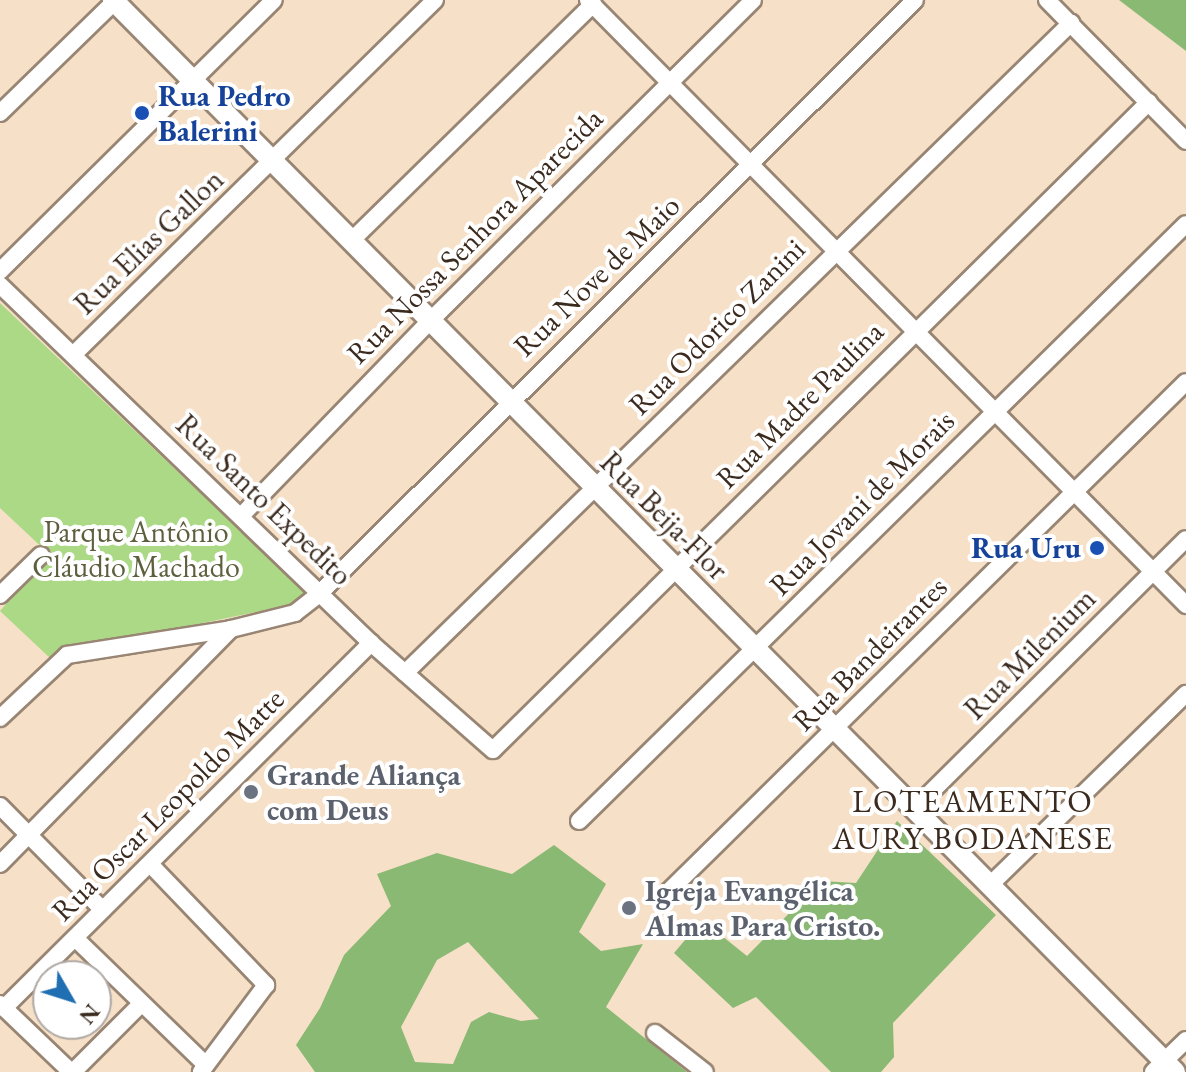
<!DOCTYPE html>
<meta charset="utf-8">
<style>
body{margin:0}
#map{position:relative;width:1186px;height:1072px;overflow:hidden;background:#f6e0c8;font-family:"EB Garamond",serif}
div>[style]{position:absolute}
.green>*{inset:0;background:#acd986}
.forest>*{inset:0;background:#89b973}
.roads{filter:drop-shadow(2px 0 #988573) drop-shadow(-2px 0 #988573) drop-shadow(0 2px #988573) drop-shadow(0 -2px #988573)}
.minor>*{height:16px;margin:-8px;padding:0 8px;transform-origin:8px;border-radius:8px;background:#fff}
.tertiary>*{height:20px;margin:-10px;padding:0 10px;transform-origin:10px;border-radius:10px;background:#fff}
.dots>*{width:22px;height:22px;translate:-50% -50%;box-sizing:border-box;border:4px solid #fff;border-radius:50%}
span{translate:-50% -50%;white-space:nowrap;text-align:center;line-height:1.15;-webkit-text-stroke:8px #fff;paint-order:stroke}
.transit-label{font-size:30px;color:#164399;font-weight:700}
.left{translate:0 -50%;text-align:left}
.right{translate:-100% -50%;text-align:right}
.street-label{font-size:30px;color:#3b2a1e}
.park-label{font-size:30px;color:#5d5f3d}
.worship-label{font-size:30px;color:#5b616d;font-weight:700}
.neighbourhood-label{font-size:32px;color:#3b2a1e;letter-spacing:2px}
.north{position:absolute;left:32px;top:960px;width:80px;height:80px;box-sizing:border-box;background:#fff;border:2px solid #b1aaa5;border-radius:50%;rotate:129deg;font-size:22px;font-weight:700;line-height:32px;text-align:center;color:#3b2a1e}
.north::after{content:'';display:block;margin:auto;width:28px;height:36px;background:#1f6fb2;clip-path:polygon(50% 0,100% 100%,50% 72%,0 100%)}
</style>
<div id="map">
<div class="green">
<div style="clip-path:polygon(0 303px,308px 595px,300px 603px,58px 653px,51px 659px,0 611px,50px 555px,0 508px)"></div>
</div>
<div class="forest">
<div style="clip-path:polygon(1119px 0,1186px 0,1186px 51px)"></div>
<div style="clip-path:polygon(897px 821px,996px 915px,893px 1023px,894px 1057px,881px 1072px,831px 1072px,756px 997px,733px 1008px,674px 953px,702px 920px,747px 956px,821px 881px,856px 883px)"></div>
<div style="clip-path:polygon(evenodd,554px 845px,606px 884px,579px 932px,601px 951px,643px 944px,606px 1007px,687px 1072px,315px 1072px,296px 1045px,320px 1008px,344px 955px,391px 906px,377px 874px,437px 853px,512px 874px,554px 845px,468px 942px,539px 1019px,521px 1021px,489px 1012px,471px 1022px,453px 1064px,415px 1062px,401px 1027px,437px 960px,468px 942px)"></div>
</div>
<div class="roads">
<div class="minor">
<div style="left:588px;top:0;width:851px;rotate:45.33deg"></div>
<div style="left:1047px;top:0;width:198px;rotate:45.4deg"></div>
<div style="left:0;top:113px;width:162px;rotate:-44.2deg"></div>
<div style="left:351px;top:241px;width:339px;rotate:-44.4deg"></div>
<div style="left:0;top:271px;width:385px;rotate:-44.7deg"></div>
<div style="left:0;top:285px;width:516px;rotate:43.98deg"></div>
<div style="left:371px;top:643px;width:162px;rotate:41.3deg"></div>
<div style="left:493px;top:750px;width:922px;rotate:-44.65deg"></div>
<div style="left:73px;top:355px;width:507px;rotate:-44.44deg"></div>
<div style="left:241px;top:516px;width:272px;rotate:-45.9deg"></div>
<div style="left:430px;top:321px;width:455px;rotate:-44.8deg"></div>
<div style="left:0;top:595px;width:57px;rotate:-44.3deg"></div>
<div style="left:405px;top:673px;width:931px;rotate:-44.3deg"></div>
<div style="left:0;top:718px;width:92px;rotate:-43.2deg"></div>
<div style="left:67px;top:655px;width:166px;rotate:-9deg"></div>
<div style="left:231px;top:629px;width:66px;rotate:-14deg"></div>
<div style="left:295px;top:613px;width:31px;rotate:-38deg"></div>
<div style="left:319px;top:594px;width:841px;rotate:-44.9deg"></div>
<div style="left:0;top:806px;width:146px;rotate:45.3deg"></div>
<div style="left:914px;top:809px;width:383px;rotate:-44.8deg"></div>
<div style="left:579px;top:821px;width:851px;rotate:-44.52deg"></div>
<div style="left:0;top:864px;width:330px;rotate:-45.5deg"></div>
<div style="left:150px;top:864px;width:168px;rotate:46.2deg"></div>
<div style="left:266px;top:985px;width:109px;rotate:126.8deg"></div>
<div style="left:990px;top:885px;width:274px;rotate:-44.3deg"></div>
<div style="left:662px;top:898px;width:735px;rotate:-44.56deg"></div>
<div style="left:75px;top:938px;width:182px;rotate:44.1deg"></div>
<div style="left:0;top:1004px;width:98px;rotate:43.8deg"></div>
<div style="left:4px;top:1008px;width:518px;rotate:-44.84deg"></div>
<div style="left:655px;top:1033px;width:63px;rotate:38deg"></div>
<div style="left:73px;top:1072px;width:96px;rotate:-45deg"></div>
<div style="left:1153px;top:1072px;width:46px;rotate:-44.1deg"></div>
</div>
<div class="tertiary">
<div style="left:113px;top:0;width:1509px;rotate:45.27deg"></div>
</div>
</div>
<div class="dots">
<div style="left:142px;top:113px;background:#1a4fb4"></div>
<div style="left:1097px;top:548px;background:#1a4fb4"></div>
<div style="left:251px;top:792px;background:#6b7280"></div>
<div style="left:629px;top:908px;background:#6b7280"></div>
</div>
<div class="transit-label">
<span class="left" style="left:158px;top:113px">Rua Pedro<br>Balerini</span>
<span class="right" style="left:1081px;top:548px">Rua Uru</span>
</div>
<div class="street-label">
<span style="left:475px;top:236px;rotate:-45deg">Rua Nossa Senhora Aparecida</span>
<span style="left:149px;top:242px;rotate:-44deg">Rua Elias Gallon</span>
<span style="left:597px;top:276px;rotate:-44deg">Rua Nove de Maio</span>
<span style="left:717px;top:327px;rotate:-45deg">Rua Odorico Zanini</span>
<span style="left:800px;top:405px;rotate:-45deg">Rua Madre Paulina</span>
<span style="left:264px;top:500px;rotate:44deg">Rua Santo Expedito</span>
<span style="left:862px;top:503px;rotate:-45deg">Rua Jovani de Morais</span>
<span style="left:664px;top:516px;rotate:45deg">Rua Beija-Flor</span>
<span style="left:870px;top:654px;rotate:-45deg">Rua Bandeirantes</span>
<span style="left:1030px;top:654px;rotate:-45deg">Rua Milenium</span>
<span style="left:168px;top:805px;rotate:-45deg">Rua Oscar Leopoldo Matte</span>
</div>
<div class="park-label">
<span style="left:136px;top:549px">Parque Antônio<br>Cláudio Machado</span>
</div>
<div class="worship-label">
<span class="left" style="left:267px;top:792px">Grande Aliança<br>com Deus</span>
<span class="left" style="left:645px;top:908px">Igreja Evangélica<br>Almas Para Cristo.</span>
</div>
<div class="neighbourhood-label">
<span style="left:973px;top:820px">LOTEAMENTO<br>AURY BODANESE</span>
</div>
<div class="north">N</div>
</div>
